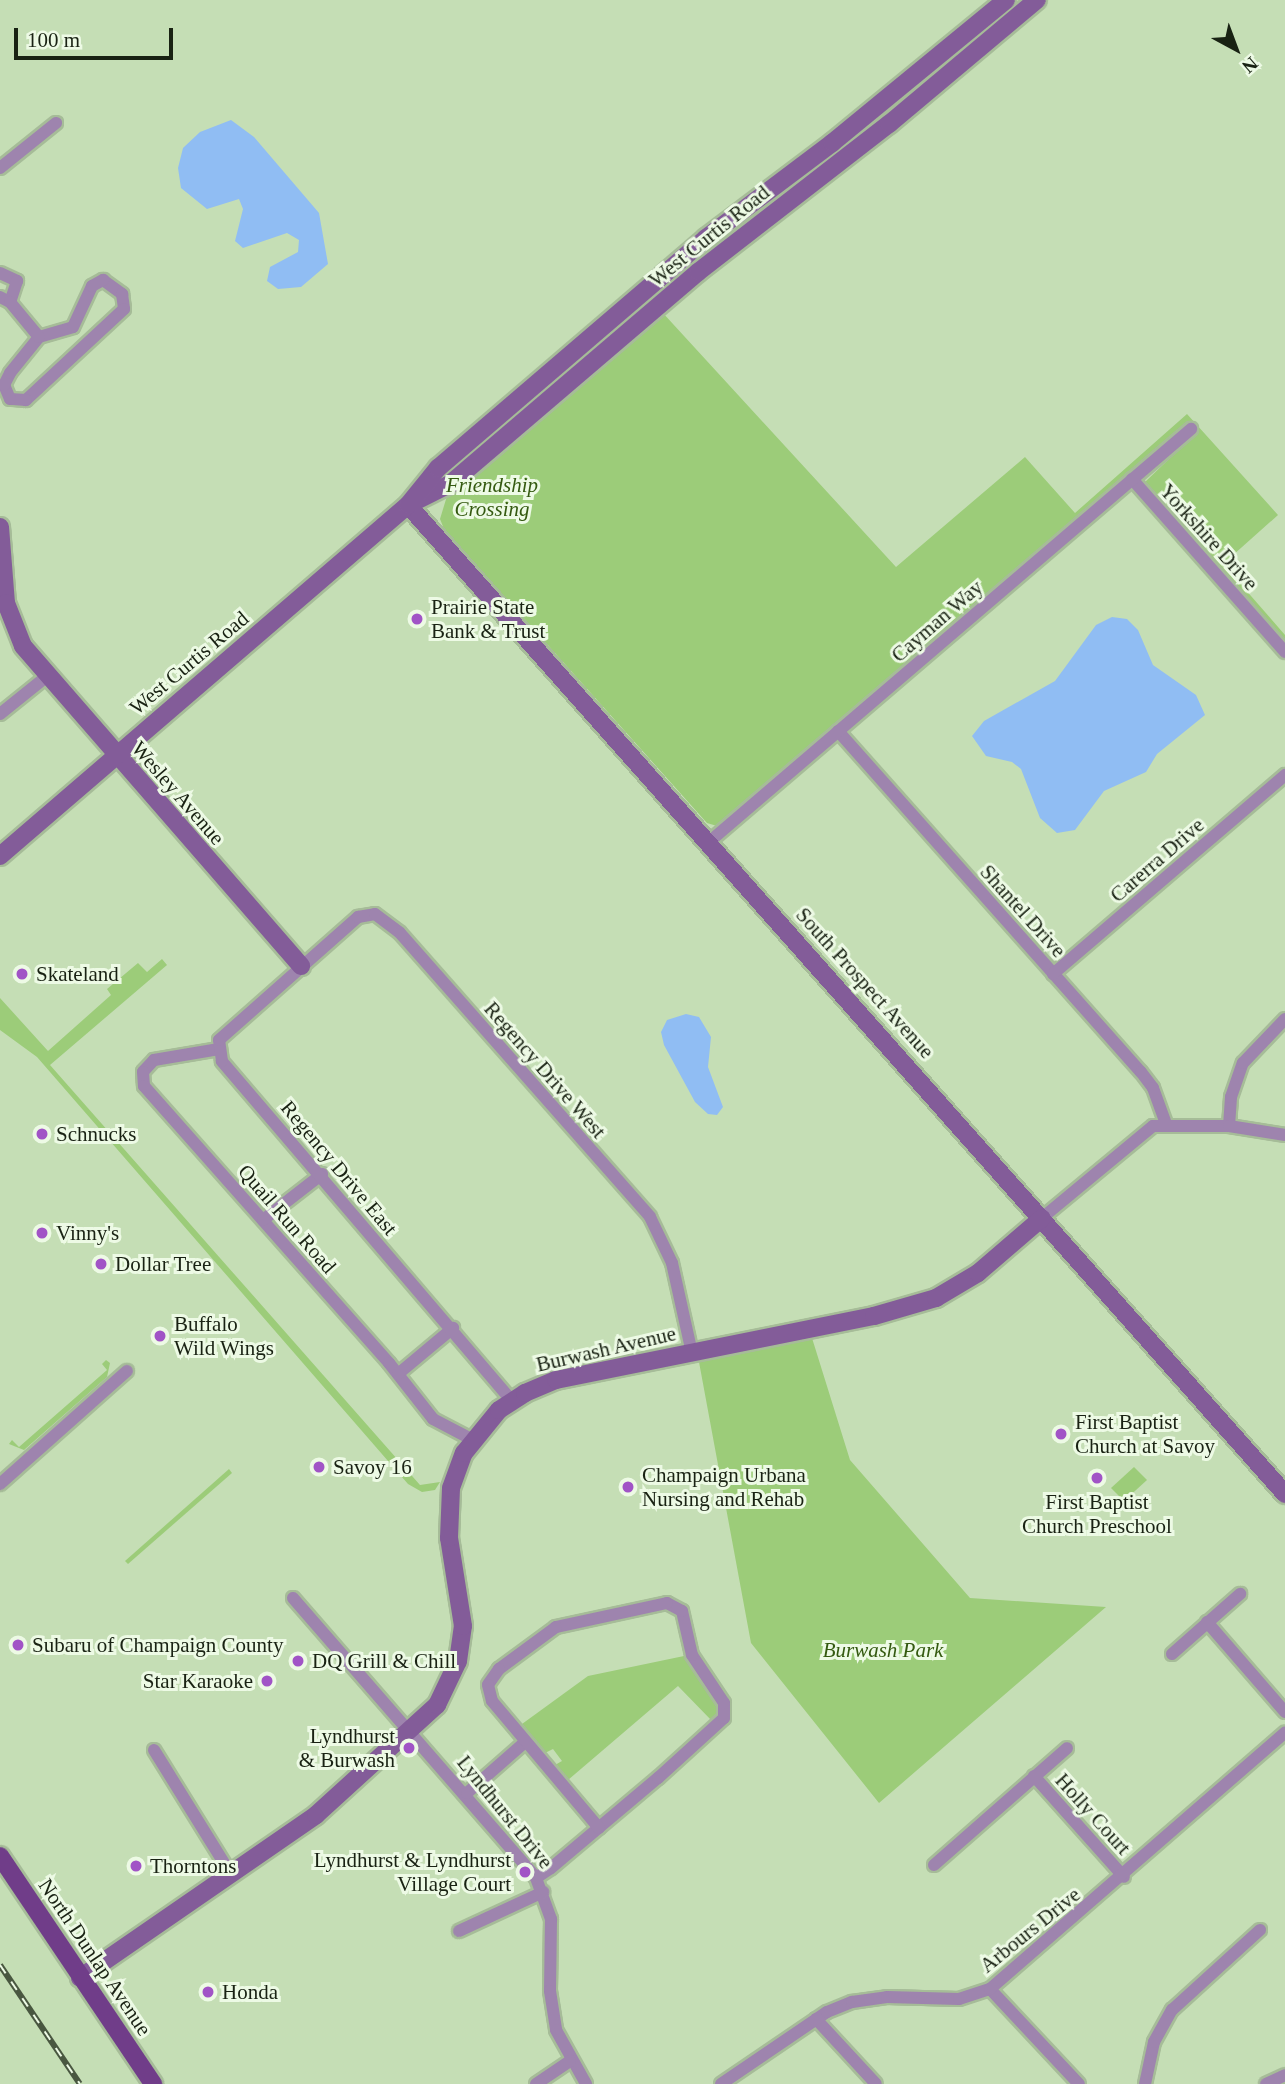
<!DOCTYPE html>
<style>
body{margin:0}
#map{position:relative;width:1285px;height:2084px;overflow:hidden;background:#c5deb5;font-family:Georgia,serif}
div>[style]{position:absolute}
.green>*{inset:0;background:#9ccc79}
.water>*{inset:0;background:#90bdf3}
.roads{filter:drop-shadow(2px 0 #a6bc98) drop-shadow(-2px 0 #a6bc98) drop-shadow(0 2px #a6bc98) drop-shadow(0 -2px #a6bc98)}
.street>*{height:12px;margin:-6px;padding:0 6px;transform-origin:6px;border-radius:6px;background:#9e84ae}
.secondary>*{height:18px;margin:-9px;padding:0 9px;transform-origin:9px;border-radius:9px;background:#835c99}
.primary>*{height:18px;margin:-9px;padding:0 9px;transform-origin:9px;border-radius:9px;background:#703d89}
.rail>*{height:6px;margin-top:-3px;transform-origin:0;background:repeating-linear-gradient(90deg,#edfae5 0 10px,#495740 0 20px);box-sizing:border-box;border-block:2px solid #495740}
.dots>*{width:19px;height:19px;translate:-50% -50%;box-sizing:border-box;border:4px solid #edfae5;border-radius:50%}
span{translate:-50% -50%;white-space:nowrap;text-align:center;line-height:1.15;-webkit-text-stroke:6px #edfae5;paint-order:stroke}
.street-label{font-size:21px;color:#192213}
.park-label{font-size:21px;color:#345a10;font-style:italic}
.poi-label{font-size:21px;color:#192213}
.left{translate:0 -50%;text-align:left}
.right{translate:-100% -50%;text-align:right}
.north{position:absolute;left:1201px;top:14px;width:70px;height:70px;-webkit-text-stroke:5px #edfae5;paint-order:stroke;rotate:139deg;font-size:19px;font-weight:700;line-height:28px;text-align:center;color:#192213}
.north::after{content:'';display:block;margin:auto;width:24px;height:32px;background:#192213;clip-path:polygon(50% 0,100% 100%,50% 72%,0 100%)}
.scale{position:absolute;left:14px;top:28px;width:159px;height:32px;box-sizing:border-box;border:4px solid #192213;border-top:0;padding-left:9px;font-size:21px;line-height:24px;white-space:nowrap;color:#192213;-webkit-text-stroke:5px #edfae5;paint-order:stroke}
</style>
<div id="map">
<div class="green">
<div style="clip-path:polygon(662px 312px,896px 567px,1025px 457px,1075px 513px,1187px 414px,1278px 515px,1223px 564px,1285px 635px,1285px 642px,1145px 482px,1196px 433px,1187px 423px,728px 818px,717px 826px,707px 823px,444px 529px,440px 519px,447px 496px)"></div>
<div style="clip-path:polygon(162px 959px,167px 965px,50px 1065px,420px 1485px,440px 1482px,435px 1490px,422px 1492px,408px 1484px,37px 1057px,0 1030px,0 998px,48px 1051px,111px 995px,107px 989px,138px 963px,147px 972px)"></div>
<div style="clip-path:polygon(812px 1338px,850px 1460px,970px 1598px,1106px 1607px,879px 1803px,751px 1643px,699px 1362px)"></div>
<div style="clip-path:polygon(106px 1360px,110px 1363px,107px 1377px,24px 1450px,9px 1444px,12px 1440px,19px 1447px,107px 1370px,102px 1364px)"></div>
<div style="clip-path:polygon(1134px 1467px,1147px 1480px,1124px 1501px,1111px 1488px)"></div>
<div style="clip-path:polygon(229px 1469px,232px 1473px,128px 1564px,125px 1561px)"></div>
<div style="clip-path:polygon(684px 1656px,720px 1704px,721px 1714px,712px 1721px,678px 1686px,568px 1780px,555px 1765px,562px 1761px,553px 1749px,545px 1753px,522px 1724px,588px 1676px)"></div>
</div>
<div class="water">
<div style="clip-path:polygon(231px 120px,254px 137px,319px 213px,328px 264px,301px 287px,278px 289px,267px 281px,270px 267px,298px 252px,299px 240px,287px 233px,243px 248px,235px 241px,243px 209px,239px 199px,207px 209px,181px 188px,178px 168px,183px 148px,200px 132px)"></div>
<div style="clip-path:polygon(1112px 617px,1127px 619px,1138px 630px,1153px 665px,1196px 695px,1205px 715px,1157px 754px,1146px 772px,1104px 791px,1075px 830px,1057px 833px,1040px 818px,1021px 769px,1012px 762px,986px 756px,972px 736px,984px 721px,1055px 681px,1096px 625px)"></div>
<div style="clip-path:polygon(686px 1014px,699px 1017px,711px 1037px,708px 1067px,723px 1107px,717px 1115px,708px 1114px,695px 1102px,664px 1045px,661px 1032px,667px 1020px)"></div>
</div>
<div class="roads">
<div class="street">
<div style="left:0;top:168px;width:72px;rotate:-38.8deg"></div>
<div style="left:0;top:273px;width:19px;rotate:25deg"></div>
<div style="left:17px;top:281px;width:22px;rotate:108deg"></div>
<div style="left:103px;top:280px;width:24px;rotate:36deg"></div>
<div style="left:122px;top:294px;width:15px;rotate:82deg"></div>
<div style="left:124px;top:309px;width:134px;rotate:137.1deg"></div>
<div style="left:26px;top:400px;width:16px;rotate:-176deg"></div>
<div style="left:10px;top:399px;width:15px;rotate:-113deg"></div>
<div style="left:4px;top:385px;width:13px;rotate:-63deg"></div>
<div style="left:10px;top:373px;width:46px;rotate:-51.1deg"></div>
<div style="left:39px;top:337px;width:35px;rotate:-16deg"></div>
<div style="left:73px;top:327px;width:45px;rotate:-65.1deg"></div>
<div style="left:92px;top:286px;width:13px;rotate:-29deg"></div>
<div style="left:0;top:297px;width:11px;rotate:27deg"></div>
<div style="left:10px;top:302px;width:45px;rotate:50.4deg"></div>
<div style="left:1132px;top:479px;width:231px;rotate:48.5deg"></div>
<div style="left:0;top:714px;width:59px;rotate:-38.8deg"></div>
<div style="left:838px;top:731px;width:456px;rotate:48.4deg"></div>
<div style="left:1141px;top:1072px;width:20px;rotate:53deg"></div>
<div style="left:1153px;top:1088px;width:38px;rotate:70deg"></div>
<div style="left:709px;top:842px;width:635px;rotate:-40.59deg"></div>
<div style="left:1053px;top:974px;width:306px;rotate:-40.6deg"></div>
<div style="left:219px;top:1049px;width:66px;rotate:170.4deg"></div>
<div style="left:154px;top:1060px;width:16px;rotate:133deg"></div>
<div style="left:143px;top:1072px;width:14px;rotate:86deg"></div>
<div style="left:144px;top:1086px;width:370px;rotate:48.5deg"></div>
<div style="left:389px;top:1363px;width:71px;rotate:51.8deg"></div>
<div style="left:433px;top:1419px;width:45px;rotate:27.7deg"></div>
<div style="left:1229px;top:1126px;width:29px;rotate:-86deg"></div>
<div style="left:1231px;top:1097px;width:36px;rotate:-71deg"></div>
<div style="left:1243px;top:1063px;width:61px;rotate:-46.3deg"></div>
<div style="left:1042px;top:1218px;width:144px;rotate:-39.7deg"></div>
<div style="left:1153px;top:1126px;width:76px"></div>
<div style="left:1229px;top:1126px;width:57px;rotate:9.1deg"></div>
<div style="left:263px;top:1220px;width:75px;rotate:-37.9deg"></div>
<div style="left:398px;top:1374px;width:72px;rotate:-39.9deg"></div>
<div style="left:512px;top:1401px;width:447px;rotate:-130.5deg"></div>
<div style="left:222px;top:1061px;width:21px;rotate:-98deg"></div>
<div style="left:219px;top:1040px;width:186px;rotate:-41.5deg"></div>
<div style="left:358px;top:917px;width:17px;rotate:-10deg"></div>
<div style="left:375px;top:914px;width:31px;rotate:37deg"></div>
<div style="left:400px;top:933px;width:378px;rotate:48.6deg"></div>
<div style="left:650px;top:1217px;width:51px;rotate:64.4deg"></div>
<div style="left:672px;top:1263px;width:92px;rotate:77.5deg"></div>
<div style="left:0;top:1484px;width:170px;rotate:-41.7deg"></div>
<div style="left:293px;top:1598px;width:371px;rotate:49deg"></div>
<div style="left:536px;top:1878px;width:44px;rotate:69.9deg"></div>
<div style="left:551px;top:1919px;width:72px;rotate:90.8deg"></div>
<div style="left:550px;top:1991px;width:39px;rotate:81deg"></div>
<div style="left:556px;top:2030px;width:62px;rotate:60.9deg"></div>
<div style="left:1207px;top:1622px;width:119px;rotate:49.1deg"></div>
<div style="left:1172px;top:1654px;width:91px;rotate:-41.4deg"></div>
<div style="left:154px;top:1750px;width:146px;rotate:58.2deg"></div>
<div style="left:1034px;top:1776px;width:135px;rotate:48.3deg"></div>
<div style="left:467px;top:1793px;width:77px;rotate:-41.3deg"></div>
<div style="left:934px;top:1865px;width:177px;rotate:-41.3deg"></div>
<div style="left:536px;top:1878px;width:18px;rotate:-34deg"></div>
<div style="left:551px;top:1868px;width:140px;rotate:-40.1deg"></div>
<div style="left:658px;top:1778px;width:89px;rotate:-42.3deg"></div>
<div style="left:724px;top:1718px;width:15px;rotate:-90deg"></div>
<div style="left:724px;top:1703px;width:58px;rotate:-123.7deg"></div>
<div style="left:692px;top:1655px;width:45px;rotate:-102.8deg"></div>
<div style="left:682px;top:1611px;width:17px;rotate:-152deg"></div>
<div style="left:667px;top:1603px;width:114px;rotate:167.8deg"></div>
<div style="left:556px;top:1627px;width:71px;rotate:143.6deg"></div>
<div style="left:499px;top:1669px;width:19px;rotate:125deg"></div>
<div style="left:488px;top:1685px;width:16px;rotate:76deg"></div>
<div style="left:492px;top:1701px;width:166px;rotate:49.9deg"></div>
<div style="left:459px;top:1931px;width:93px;rotate:-24.9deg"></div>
<div style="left:990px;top:1989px;width:130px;rotate:46.9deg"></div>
<div style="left:816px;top:2019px;width:88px;rotate:47.3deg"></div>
<div style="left:536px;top:2084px;width:41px;rotate:-34.1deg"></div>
<div style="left:721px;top:2084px;width:128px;rotate:-34.2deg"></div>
<div style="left:827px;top:2012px;width:27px;rotate:-22deg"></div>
<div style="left:852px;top:2002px;width:35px;rotate:-8deg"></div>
<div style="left:887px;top:1997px;width:72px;rotate:1.6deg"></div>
<div style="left:959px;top:1999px;width:33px;rotate:-18deg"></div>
<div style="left:990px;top:1989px;width:391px;rotate:-41deg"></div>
<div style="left:1145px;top:2084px;width:43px;rotate:-77.9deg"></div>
<div style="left:1154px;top:2042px;width:37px;rotate:-61deg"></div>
<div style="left:1172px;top:2010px;width:119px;rotate:-42.3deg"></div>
<div style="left:1266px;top:2084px;width:21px;rotate:-25deg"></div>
</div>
<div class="secondary">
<div style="left:414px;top:502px;width:40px;rotate:-26.6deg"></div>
<div style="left:450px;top:484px;width:326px;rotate:-40.5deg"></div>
<div style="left:698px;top:272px;width:242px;rotate:-37.8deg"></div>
<div style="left:889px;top:124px;width:193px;rotate:-40deg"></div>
<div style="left:408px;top:505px;width:1322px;rotate:48.43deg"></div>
<div style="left:0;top:527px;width:76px;rotate:85.5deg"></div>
<div style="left:6px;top:603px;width:46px;rotate:68.4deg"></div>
<div style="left:23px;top:646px;width:424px;rotate:49deg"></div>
<div style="left:0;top:856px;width:538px;rotate:-40.71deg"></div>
<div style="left:408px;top:505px;width:48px;rotate:-51deg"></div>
<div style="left:438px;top:468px;width:353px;rotate:-40.6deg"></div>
<div style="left:706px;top:238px;width:158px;rotate:-37deg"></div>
<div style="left:832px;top:143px;width:225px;rotate:-39.4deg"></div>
<div style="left:80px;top:1978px;width:287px;rotate:-34.6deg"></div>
<div style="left:316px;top:1815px;width:164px;rotate:-42.3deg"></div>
<div style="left:437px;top:1705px;width:49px;rotate:-64.5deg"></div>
<div style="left:458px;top:1661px;width:35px;rotate:-82deg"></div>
<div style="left:463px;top:1626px;width:89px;rotate:-99deg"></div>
<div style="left:449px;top:1538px;width:50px;rotate:-87.7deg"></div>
<div style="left:451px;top:1488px;width:37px;rotate:-70deg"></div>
<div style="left:464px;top:1453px;width:55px;rotate:-50.9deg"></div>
<div style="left:499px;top:1410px;width:31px;rotate:-33deg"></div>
<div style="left:525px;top:1393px;width:34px;rotate:-23deg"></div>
<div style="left:556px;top:1380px;width:324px;rotate:-11.4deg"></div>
<div style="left:874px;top:1316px;width:65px;rotate:-16.2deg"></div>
<div style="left:936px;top:1298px;width:49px;rotate:-30.8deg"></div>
<div style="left:978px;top:1273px;width:84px;rotate:-40.7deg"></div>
</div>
<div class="primary">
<div style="left:0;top:1856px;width:275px;rotate:56.1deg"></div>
</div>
</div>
<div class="rail">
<div style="left:0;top:1965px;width:143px;rotate:56.1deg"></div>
</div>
<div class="dots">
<div style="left:417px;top:619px;background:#a154c6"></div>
<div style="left:22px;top:974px;background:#a154c6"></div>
<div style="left:42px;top:1134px;background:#a154c6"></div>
<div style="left:42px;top:1233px;background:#a154c6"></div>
<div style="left:101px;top:1264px;background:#a154c6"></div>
<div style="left:160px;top:1336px;background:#a154c6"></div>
<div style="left:1061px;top:1434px;background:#a154c6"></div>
<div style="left:319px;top:1467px;background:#a154c6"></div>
<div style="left:1097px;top:1478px;background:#a154c6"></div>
<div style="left:628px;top:1487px;background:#a154c6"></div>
<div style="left:18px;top:1645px;background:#a154c6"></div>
<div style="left:298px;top:1661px;background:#a154c6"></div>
<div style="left:267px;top:1681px;background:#a154c6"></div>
<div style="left:409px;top:1748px;background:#a154c6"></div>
<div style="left:136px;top:1866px;background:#a154c6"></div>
<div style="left:525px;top:1872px;background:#a154c6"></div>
<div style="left:208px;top:1992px;background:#a154c6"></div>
</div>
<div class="street-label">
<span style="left:709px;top:236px;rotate:-39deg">West Curtis Road</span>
<span style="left:1209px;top:537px;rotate:48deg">Yorkshire Drive</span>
<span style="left:937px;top:621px;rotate:-41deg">Cayman Way</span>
<span style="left:189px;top:663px;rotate:-40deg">West Curtis Road</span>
<span style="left:178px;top:793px;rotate:49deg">Wesley Avenue</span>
<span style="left:1157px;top:860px;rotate:-41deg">Carerra Drive</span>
<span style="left:1023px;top:911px;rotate:48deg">Shantel Drive</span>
<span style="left:865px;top:983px;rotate:48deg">South Prospect Avenue</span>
<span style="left:545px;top:1070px;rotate:49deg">Regency Drive West</span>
<span style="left:339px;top:1168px;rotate:50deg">Regency Drive East</span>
<span style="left:287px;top:1219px;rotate:49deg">Quail Run Road</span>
<span style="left:606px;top:1349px;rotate:-13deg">Burwash Avenue</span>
<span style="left:505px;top:1812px;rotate:51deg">Lyndhurst Drive</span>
<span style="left:1093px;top:1814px;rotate:48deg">Holly Court</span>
<span style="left:1030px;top:1930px;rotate:-39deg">Arbours Drive</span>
<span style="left:95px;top:1957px;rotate:56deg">North Dunlap Avenue</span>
</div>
<div class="park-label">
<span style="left:492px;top:497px">Friendship<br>Crossing</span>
<span style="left:883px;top:1650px">Burwash Park</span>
</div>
<div class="poi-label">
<span class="left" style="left:431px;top:619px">Prairie State<br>Bank &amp; Trust</span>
<span class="left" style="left:36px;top:974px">Skateland</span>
<span class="left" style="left:56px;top:1134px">Schnucks</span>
<span class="left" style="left:56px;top:1233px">Vinny's</span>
<span class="left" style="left:115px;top:1264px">Dollar Tree</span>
<span class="left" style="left:174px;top:1336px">Buffalo<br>Wild Wings</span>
<span class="left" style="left:1075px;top:1434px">First Baptist<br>Church at Savoy</span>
<span class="left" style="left:333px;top:1467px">Savoy 16</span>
<span class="left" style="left:642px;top:1487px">Champaign Urbana<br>Nursing and Rehab</span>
<span style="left:1097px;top:1514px">First Baptist<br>Church Preschool</span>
<span class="left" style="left:32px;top:1645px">Subaru of Champaign County</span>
<span class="left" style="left:312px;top:1661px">DQ Grill &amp; Chill</span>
<span class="right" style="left:253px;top:1681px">Star Karaoke</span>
<span class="right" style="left:395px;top:1748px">Lyndhurst<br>&amp; Burwash</span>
<span class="right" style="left:511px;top:1872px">Lyndhurst &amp; Lyndhurst<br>Village Court</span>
<span class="left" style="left:150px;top:1866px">Thorntons</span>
<span class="left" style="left:222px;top:1992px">Honda</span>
</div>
<div class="north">N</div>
<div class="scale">100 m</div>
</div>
